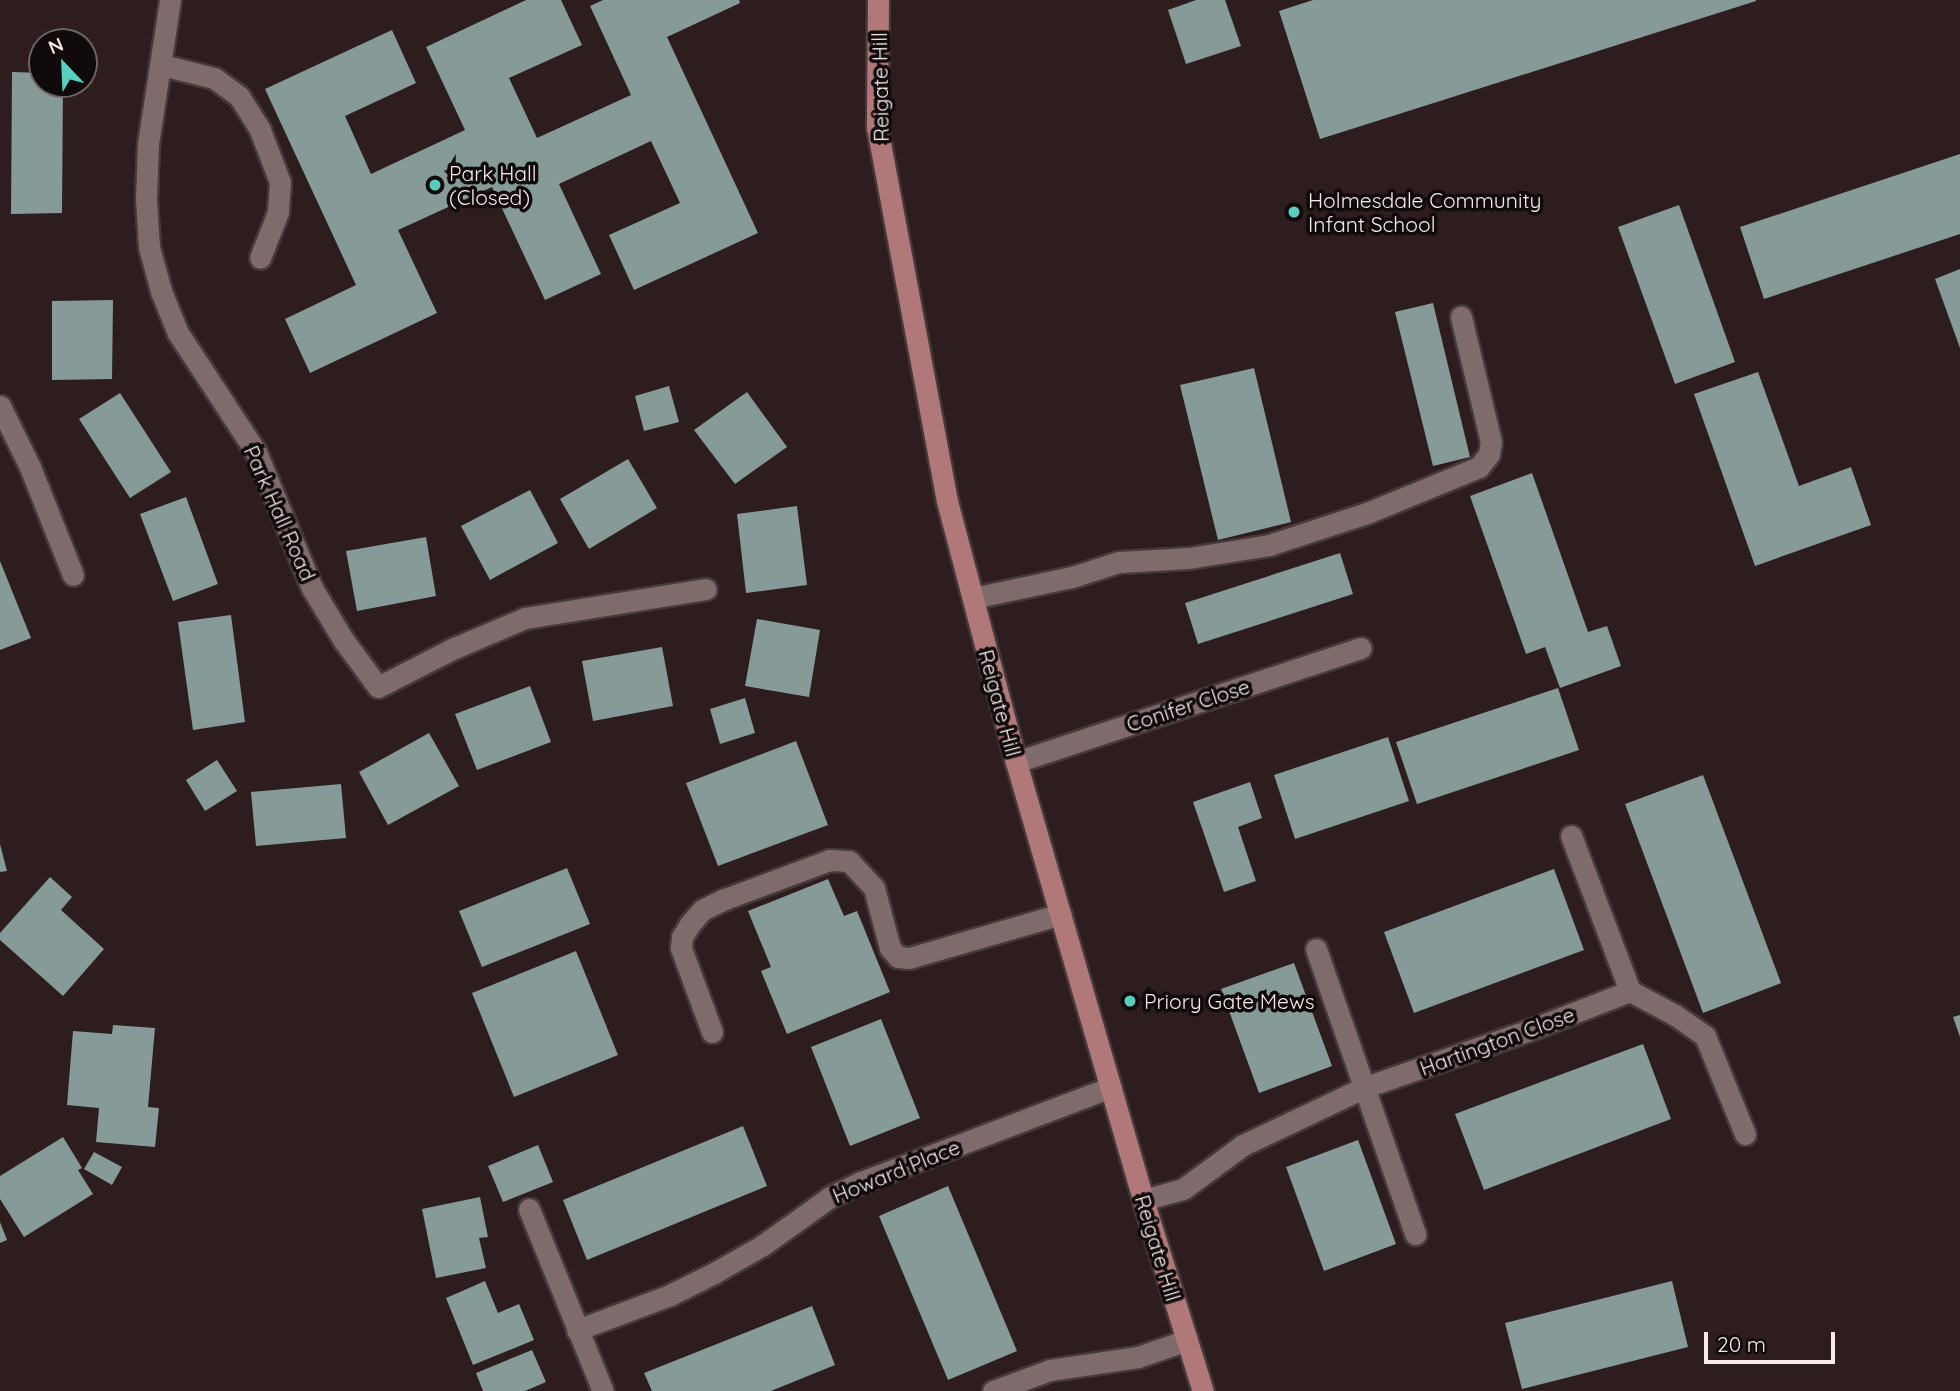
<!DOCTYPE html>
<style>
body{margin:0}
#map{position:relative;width:1960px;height:1391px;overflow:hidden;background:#2d1d1e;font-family:Quicksand,sans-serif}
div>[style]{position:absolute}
.building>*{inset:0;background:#869b97}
.roads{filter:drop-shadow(2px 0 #46393a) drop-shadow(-2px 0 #46393a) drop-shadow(0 2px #46393a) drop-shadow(0 -2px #46393a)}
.minor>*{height:21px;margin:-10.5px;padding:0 10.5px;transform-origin:10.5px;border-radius:10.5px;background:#7f6b6c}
.major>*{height:21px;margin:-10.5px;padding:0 10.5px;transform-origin:10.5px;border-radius:10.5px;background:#b1787a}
.dots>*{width:19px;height:19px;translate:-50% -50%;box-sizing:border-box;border:4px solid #100a0a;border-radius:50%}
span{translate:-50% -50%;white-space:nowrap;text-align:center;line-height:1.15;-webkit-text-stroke:7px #100a0a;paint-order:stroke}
.street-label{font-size:21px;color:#f5e9e9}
.poi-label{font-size:21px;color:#f5e9e9}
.left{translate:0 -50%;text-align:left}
.north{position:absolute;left:28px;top:28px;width:70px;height:70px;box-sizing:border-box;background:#100a0a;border:2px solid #6c6363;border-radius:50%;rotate:337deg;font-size:19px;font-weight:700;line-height:28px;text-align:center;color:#f5e9e9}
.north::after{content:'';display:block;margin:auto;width:24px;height:32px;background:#59cebe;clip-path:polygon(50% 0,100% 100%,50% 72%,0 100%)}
.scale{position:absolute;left:1704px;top:1332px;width:131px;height:32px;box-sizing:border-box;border:4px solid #f5e9e9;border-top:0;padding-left:9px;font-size:21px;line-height:24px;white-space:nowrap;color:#f5e9e9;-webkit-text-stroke:5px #100a0a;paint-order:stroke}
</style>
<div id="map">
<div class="building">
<div style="clip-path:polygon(526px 0,561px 0,582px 45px,509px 78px,537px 138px,631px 95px,590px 6px,603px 0,739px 0,740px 3px,667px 37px,758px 233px,634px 290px,609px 235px,680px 203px,651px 141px,559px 184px,601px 274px,545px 300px,492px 187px,398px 230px,437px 313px,310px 373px,285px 319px,356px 285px,265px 89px,392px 30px,416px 83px,345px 116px,371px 174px,465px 130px,426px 47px)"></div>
<div style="clip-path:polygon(1196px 0,1225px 0,1241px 46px,1186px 64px,1168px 10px)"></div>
<div style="clip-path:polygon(1313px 0,1756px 0,1756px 1px,1320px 139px,1279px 11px)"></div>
<div style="clip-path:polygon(12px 72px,42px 73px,42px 84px,63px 84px,62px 213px,11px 214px)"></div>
<div style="clip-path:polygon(1960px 154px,1960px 234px,1764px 299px,1740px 227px)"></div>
<div style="clip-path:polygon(1679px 205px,1735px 362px,1675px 384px,1618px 227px)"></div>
<div style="clip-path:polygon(1960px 269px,1960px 348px,1935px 279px)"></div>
<div style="clip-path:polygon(113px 300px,112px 379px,52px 380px,52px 301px)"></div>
<div style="clip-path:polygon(1433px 303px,1470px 457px,1433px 466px,1395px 312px)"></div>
<div style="clip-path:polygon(1254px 368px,1291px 522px,1218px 540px,1180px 385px)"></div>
<div style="clip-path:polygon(1758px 372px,1799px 486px,1851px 467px,1871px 525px,1755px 566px,1694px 394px)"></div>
<div style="clip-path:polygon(669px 386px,679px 422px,644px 431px,635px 396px)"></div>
<div style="clip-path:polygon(747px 392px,787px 447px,735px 484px,694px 430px)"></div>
<div style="clip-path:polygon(120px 393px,171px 472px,130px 498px,79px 419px)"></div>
<div style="clip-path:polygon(628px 459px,657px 508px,589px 549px,560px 499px)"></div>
<div style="clip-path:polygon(1532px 473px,1588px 632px,1607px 626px,1621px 666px,1560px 688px,1545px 647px,1526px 654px,1470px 496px)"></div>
<div style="clip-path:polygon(530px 490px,558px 543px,490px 580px,461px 526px)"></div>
<div style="clip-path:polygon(186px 497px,218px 584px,173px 601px,140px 514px)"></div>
<div style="clip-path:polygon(797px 506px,807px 585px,746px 593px,737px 514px)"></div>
<div style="clip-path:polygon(426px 537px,436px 596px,357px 611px,346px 551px)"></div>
<div style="clip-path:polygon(1340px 553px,1353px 594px,1198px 644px,1185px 603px)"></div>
<div style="clip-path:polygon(0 561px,31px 638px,0 650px)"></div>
<div style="clip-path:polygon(231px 615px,245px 722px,193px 730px,178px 622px)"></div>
<div style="clip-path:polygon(757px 619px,820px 630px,809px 697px,745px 686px)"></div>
<div style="clip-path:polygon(662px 647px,673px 706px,593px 721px,582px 661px)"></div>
<div style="clip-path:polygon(530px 686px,551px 742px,477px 770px,455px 714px)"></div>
<div style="clip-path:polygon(1558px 688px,1579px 750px,1417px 804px,1396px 742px)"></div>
<div style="clip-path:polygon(745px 698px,755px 733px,720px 744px,710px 709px)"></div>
<div style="clip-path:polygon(429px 733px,459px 786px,388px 825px,359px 772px)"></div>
<div style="clip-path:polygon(1388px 737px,1409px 801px,1295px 839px,1274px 775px)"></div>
<div style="clip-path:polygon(796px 741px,828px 825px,718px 866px,686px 783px)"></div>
<div style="clip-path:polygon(217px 760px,237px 791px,205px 811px,186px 780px)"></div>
<div style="clip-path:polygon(1703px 775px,1781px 983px,1703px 1013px,1625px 804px)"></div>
<div style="clip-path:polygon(1250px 782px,1262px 818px,1238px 827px,1256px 881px,1224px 892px,1193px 802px)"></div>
<div style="clip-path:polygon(341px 784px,346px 838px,256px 846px,251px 792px)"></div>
<div style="clip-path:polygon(0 844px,7px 871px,0 872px)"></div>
<div style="clip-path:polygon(567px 868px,590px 924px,482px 967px,459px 911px)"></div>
<div style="clip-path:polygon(1554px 869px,1584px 950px,1414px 1013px,1384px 932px)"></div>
<div style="clip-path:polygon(50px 877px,72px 897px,61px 910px,104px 949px,63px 996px,0 940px,0 933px)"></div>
<div style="clip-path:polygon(828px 879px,844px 916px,857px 911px,890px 992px,787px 1034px,761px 971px,771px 967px,748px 911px)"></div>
<div style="clip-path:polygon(576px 951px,618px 1055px,514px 1097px,472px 993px)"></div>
<div style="clip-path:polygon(1294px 963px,1332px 1066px,1259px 1093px,1221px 989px)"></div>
<div style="clip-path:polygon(1960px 1015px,1960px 1037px,1953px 1017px)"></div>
<div style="clip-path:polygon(881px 1019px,920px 1118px,850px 1146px,811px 1047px)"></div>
<div style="clip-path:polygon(113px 1025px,155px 1028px,148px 1107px,159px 1108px,155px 1147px,96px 1142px,99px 1108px,67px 1105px,73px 1031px,112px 1034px)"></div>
<div style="clip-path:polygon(1643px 1044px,1671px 1119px,1484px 1190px,1455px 1114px)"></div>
<div style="clip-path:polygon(743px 1126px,767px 1186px,587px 1260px,563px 1200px)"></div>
<div style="clip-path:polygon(63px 1137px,82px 1168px,78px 1170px,93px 1194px,24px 1237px,0 1199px,0 1176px)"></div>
<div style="clip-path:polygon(1358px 1140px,1396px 1244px,1324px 1271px,1286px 1167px)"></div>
<div style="clip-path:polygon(538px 1145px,553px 1182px,503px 1202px,488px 1166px)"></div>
<div style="clip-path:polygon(94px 1152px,122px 1167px,112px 1185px,84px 1169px)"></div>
<div style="clip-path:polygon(948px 1186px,1017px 1351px,948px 1380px,879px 1216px)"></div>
<div style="clip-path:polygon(480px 1197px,488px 1237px,479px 1238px,486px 1268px,436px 1278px,422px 1209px)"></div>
<div style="clip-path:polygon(0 1222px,7px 1240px,0 1243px)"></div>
<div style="clip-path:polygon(485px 1281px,498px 1313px,519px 1304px,534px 1340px,473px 1365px,446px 1298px)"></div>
<div style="clip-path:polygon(1672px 1281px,1688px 1347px,1522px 1389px,1505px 1323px)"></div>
<div style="clip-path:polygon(812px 1306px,835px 1365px,771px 1391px,652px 1391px,644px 1373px)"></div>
<div style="clip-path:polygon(532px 1350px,546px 1382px,525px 1391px,483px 1391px,476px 1373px)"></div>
</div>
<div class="roads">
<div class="minor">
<div style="left:170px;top:0;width:145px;rotate:98.7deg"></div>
<div style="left:148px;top:143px;width:56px;rotate:92deg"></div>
<div style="left:146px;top:199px;width:48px;rotate:86.4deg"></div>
<div style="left:149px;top:247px;width:46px;rotate:74.7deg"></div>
<div style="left:161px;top:291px;width:45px;rotate:68deg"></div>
<div style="left:178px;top:333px;width:142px;rotate:56.8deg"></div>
<div style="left:256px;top:452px;width:147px;rotate:67.6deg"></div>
<div style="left:312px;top:588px;width:62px;rotate:58.9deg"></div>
<div style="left:344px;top:641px;width:57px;rotate:53.5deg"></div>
<div style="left:378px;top:687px;width:83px;rotate:-27.2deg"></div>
<div style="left:452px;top:649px;width:79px;rotate:-23deg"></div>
<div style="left:525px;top:618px;width:183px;rotate:-9.1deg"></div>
<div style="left:162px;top:65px;width:54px;rotate:14deg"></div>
<div style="left:214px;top:78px;width:31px;rotate:36deg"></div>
<div style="left:239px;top:96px;width:40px;rotate:58deg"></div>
<div style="left:260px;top:130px;width:56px;rotate:69deg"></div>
<div style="left:280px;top:182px;width:30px;rotate:94deg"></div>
<div style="left:278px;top:212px;width:49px;rotate:111.4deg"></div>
<div style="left:0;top:406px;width:68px;rotate:63.8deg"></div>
<div style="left:30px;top:467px;width:116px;rotate:68.3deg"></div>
<div style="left:973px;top:598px;width:101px;rotate:-12deg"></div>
<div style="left:1072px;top:577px;width:49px;rotate:-17.7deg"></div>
<div style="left:1119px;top:562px;width:70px;rotate:-3.3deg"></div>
<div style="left:1189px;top:558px;width:81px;rotate:-9.2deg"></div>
<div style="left:1269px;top:545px;width:103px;rotate:-18.1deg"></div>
<div style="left:1367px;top:513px;width:121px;rotate:-22.3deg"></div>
<div style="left:1479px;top:467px;width:16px;rotate:-52deg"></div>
<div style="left:1489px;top:454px;width:12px;rotate:-81deg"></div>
<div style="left:1491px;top:442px;width:129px;rotate:-103.5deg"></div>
<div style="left:1016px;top:762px;width:363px;rotate:-18.3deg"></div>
<div style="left:1316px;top:949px;width:302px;rotate:70.8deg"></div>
<div style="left:1630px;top:991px;width:51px;rotate:28.1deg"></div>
<div style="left:1675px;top:1015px;width:37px;rotate:35deg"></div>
<div style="left:1705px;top:1036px;width:106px;rotate:67.8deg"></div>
<div style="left:712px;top:1032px;width:90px;rotate:-110.3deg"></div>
<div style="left:681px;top:948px;width:11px;rotate:-85deg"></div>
<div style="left:682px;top:937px;width:15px;rotate:-58deg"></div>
<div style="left:690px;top:924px;width:18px;rotate:-49deg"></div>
<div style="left:702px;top:910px;width:25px;rotate:-26deg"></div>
<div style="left:725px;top:899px;width:112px;rotate:-20.4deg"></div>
<div style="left:830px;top:860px;width:19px;rotate:3deg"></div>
<div style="left:849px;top:861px;width:37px;rotate:47deg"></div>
<div style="left:874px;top:888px;width:62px;rotate:75.1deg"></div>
<div style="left:890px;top:948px;width:12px;rotate:48deg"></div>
<div style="left:898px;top:957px;width:11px;rotate:5deg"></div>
<div style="left:909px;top:958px;width:158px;rotate:-16.1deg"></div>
<div style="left:1143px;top:1200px;width:41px;rotate:-15.4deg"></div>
<div style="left:1183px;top:1189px;width:74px;rotate:-36.3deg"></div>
<div style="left:1243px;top:1145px;width:133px;rotate:-25.4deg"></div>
<div style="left:1363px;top:1088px;width:179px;rotate:-19.2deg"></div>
<div style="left:1532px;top:1029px;width:105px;rotate:-21.2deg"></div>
<div style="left:1630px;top:991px;width:166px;rotate:-110.8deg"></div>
<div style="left:529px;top:1209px;width:196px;rotate:67.9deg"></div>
<div style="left:577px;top:1330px;width:99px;rotate:-20.6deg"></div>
<div style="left:670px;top:1295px;width:49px;rotate:-26.6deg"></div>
<div style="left:714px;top:1273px;width:56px;rotate:-29.7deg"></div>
<div style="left:763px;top:1245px;width:82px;rotate:-35.6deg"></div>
<div style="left:830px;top:1197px;width:34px;rotate:-26deg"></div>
<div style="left:861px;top:1182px;width:267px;rotate:-20.8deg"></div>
<div style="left:993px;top:1391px;width:61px;rotate:-20.2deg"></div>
<div style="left:1050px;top:1370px;width:89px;rotate:-8.4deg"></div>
<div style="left:1138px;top:1357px;width:52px;rotate:-19.1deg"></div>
</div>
<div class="major">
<div style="left:878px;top:0;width:127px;rotate:90.5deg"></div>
<div style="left:877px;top:127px;width:380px;rotate:79.4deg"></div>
<div style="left:947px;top:501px;width:270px;rotate:75.2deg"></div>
<div style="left:1016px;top:762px;width:456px;rotate:73.8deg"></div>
<div style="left:1143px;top:1200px;width:200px;rotate:72.6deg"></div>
</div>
</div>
<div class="dots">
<div style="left:435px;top:185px;background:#59cebe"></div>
<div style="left:1294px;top:212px;background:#59cebe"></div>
<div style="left:1130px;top:1001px;background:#59cebe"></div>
</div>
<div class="street-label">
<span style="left:880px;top:87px;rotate:-91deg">Reigate Hill</span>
<span style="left:280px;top:513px;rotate:66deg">Park Hall Road</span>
<span style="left:1000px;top:703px;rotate:75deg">Reigate Hill</span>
<span style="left:1188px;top:705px;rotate:-18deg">Conifer Close</span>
<span style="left:1497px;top:1041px;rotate:-20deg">Hartington Close</span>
<span style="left:896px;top:1171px;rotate:-22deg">Howard Place</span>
<span style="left:1158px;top:1248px;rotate:73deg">Reigate Hill</span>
</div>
<div class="poi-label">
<span class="left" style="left:449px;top:185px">Park Hall<br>(Closed)</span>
<span class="left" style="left:1308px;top:212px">Holmesdale Community<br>Infant School</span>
<span class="left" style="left:1144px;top:1001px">Priory Gate Mews</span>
</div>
<div class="north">N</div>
<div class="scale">20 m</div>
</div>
